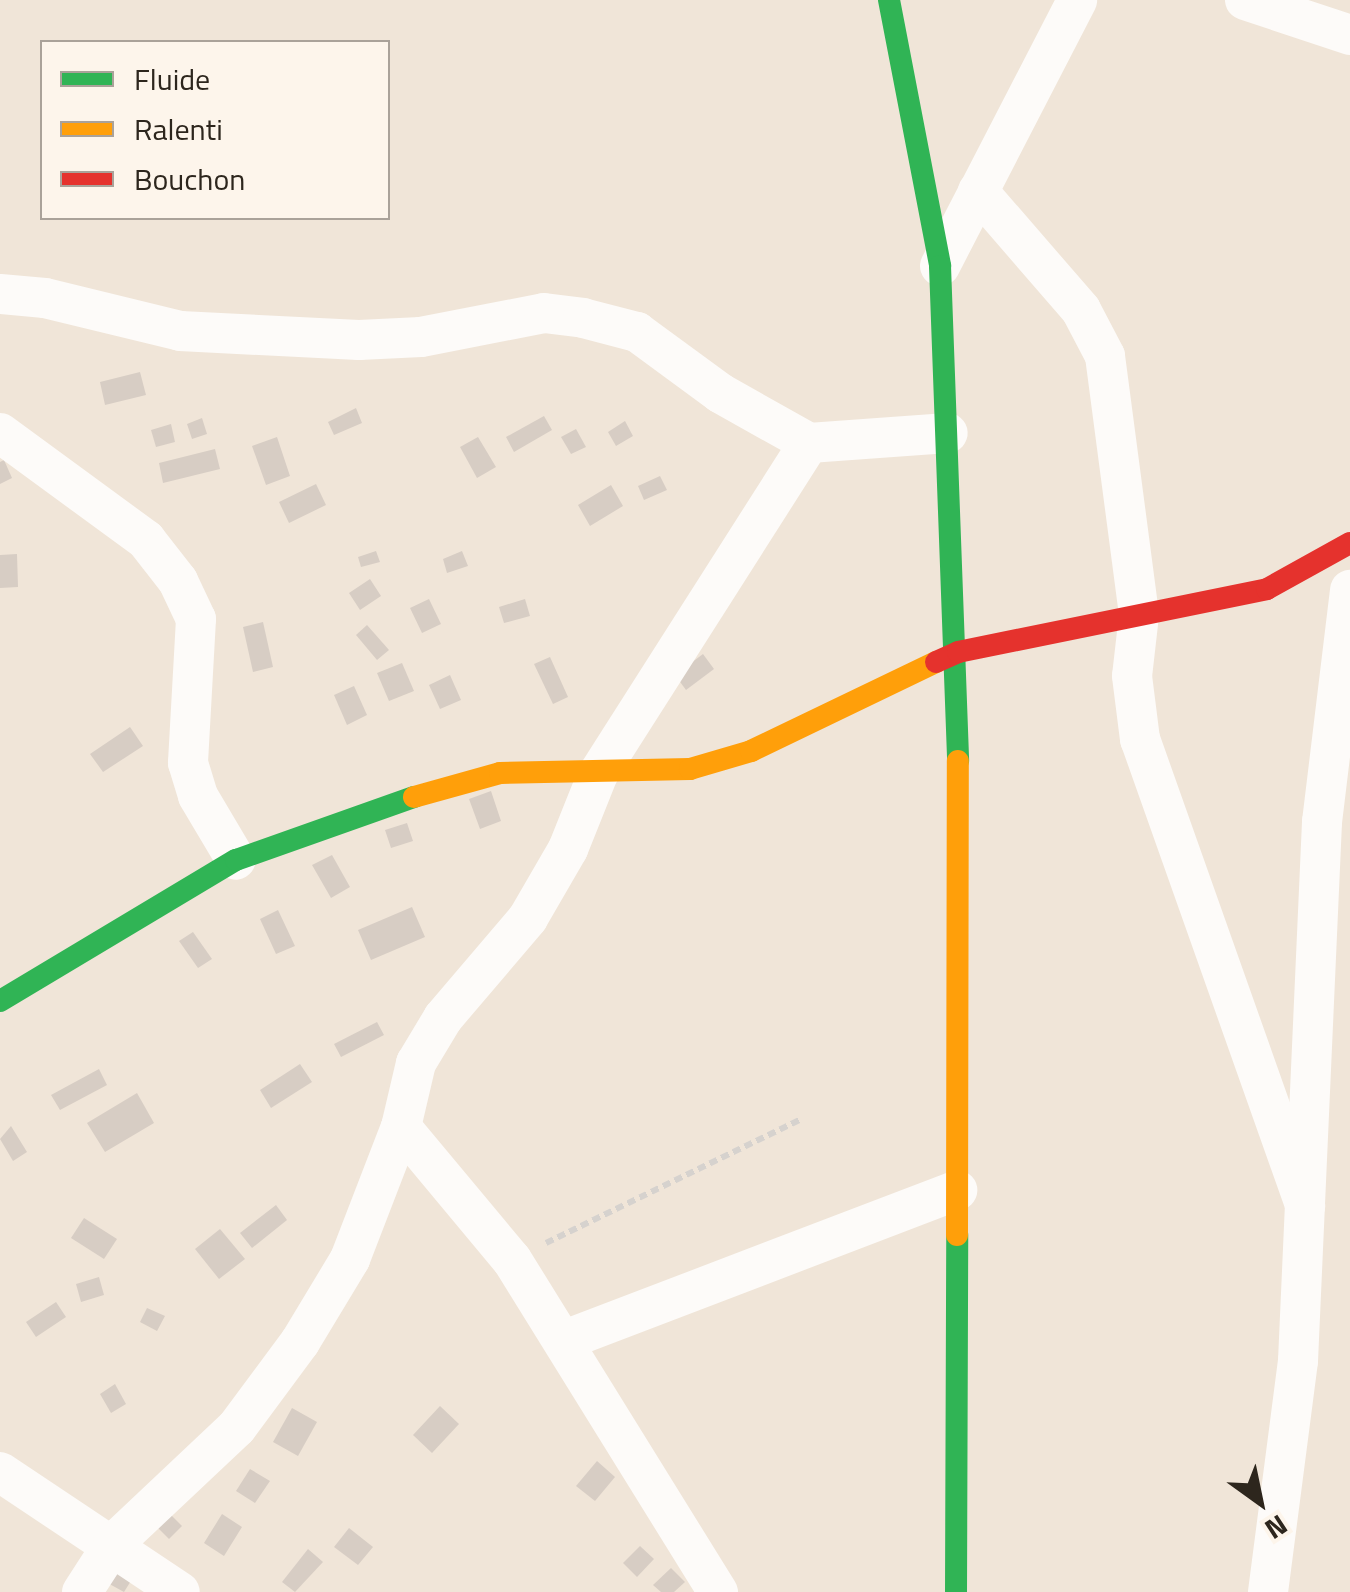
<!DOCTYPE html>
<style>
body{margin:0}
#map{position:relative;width:1350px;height:1592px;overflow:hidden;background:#f0e5d8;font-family:"Titillium Web",sans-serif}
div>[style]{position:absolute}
.building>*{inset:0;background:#d7cdc4}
.path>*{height:6px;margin-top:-3px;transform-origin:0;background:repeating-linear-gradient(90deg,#d6d2ce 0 8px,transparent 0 13px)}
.street>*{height:40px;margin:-20px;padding:0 20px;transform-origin:20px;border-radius:20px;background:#fdfbf9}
.fast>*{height:22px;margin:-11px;padding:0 11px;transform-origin:11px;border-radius:11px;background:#30b455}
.slow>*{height:22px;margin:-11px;padding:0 11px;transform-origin:11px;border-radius:11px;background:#ff9f0a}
.jam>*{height:22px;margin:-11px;padding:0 11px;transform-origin:11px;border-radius:11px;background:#e5322d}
span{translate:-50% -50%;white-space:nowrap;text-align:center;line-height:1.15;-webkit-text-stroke:8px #fdf5eb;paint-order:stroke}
.legend{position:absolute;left:40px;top:40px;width:350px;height:180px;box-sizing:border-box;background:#fdf5eb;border:2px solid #aaa299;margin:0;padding:12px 18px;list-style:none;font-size:30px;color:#2d261d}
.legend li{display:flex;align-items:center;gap:20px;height:50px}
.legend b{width:50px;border:2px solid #aaa299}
.north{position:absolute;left:1210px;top:1452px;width:100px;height:100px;-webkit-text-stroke:8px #fdf5eb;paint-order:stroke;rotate:147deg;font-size:28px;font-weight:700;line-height:40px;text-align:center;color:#2d261d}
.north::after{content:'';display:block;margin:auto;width:35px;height:45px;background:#2d261d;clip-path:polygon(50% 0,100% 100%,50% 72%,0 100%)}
</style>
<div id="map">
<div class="building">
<div style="clip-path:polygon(140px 372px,146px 395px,105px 405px,100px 382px)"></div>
<div style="clip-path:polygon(356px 408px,362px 423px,334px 435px,328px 422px)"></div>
<div style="clip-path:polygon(544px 416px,552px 430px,514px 452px,506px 437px)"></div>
<div style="clip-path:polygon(202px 418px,207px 434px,192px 439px,187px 424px)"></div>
<div style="clip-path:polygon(625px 421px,633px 436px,616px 446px,608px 432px)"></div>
<div style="clip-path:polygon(171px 424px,175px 442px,156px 447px,151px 430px)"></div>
<div style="clip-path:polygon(576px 429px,586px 447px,571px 454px,561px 437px)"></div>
<div style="clip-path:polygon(277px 437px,290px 476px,266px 485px,252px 446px)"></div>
<div style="clip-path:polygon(478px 437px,496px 467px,477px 478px,460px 447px)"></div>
<div style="clip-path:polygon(215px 449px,220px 469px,163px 483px,159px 463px)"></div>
<div style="clip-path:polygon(4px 460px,12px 478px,0 484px,0 462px)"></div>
<div style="clip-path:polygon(660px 476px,667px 490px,644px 500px,638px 486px)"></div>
<div style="clip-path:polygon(316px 484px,326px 505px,289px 523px,279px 502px)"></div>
<div style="clip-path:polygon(611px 485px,623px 506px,590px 526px,578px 505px)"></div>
<div style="clip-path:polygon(376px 551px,380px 562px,361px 567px,358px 557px)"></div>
<div style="clip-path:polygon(462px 551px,468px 566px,447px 573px,443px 559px)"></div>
<div style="clip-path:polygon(17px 554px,18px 587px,0 588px,0 555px)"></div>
<div style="clip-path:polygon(370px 579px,381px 596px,360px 610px,349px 593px)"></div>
<div style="clip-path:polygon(429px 599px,441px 624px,422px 633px,410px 608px)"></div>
<div style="clip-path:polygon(525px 599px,530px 616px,504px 623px,499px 607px)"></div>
<div style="clip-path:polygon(263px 622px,273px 667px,253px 672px,243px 627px)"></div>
<div style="clip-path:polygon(367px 625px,389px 650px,377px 660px,356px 635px)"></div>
<div style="clip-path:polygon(703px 654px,714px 669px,686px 690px,675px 675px)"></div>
<div style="clip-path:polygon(550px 657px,568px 697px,553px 704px,534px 664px)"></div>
<div style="clip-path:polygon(402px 663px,414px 691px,389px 701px,377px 673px)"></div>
<div style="clip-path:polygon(450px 675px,461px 700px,440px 709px,429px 685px)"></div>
<div style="clip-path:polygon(354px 686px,367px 715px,347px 725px,334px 695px)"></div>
<div style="clip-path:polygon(130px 727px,143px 746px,103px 772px,90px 754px)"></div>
<div style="clip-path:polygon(491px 791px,501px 821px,480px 829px,469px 799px)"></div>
<div style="clip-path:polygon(407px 823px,413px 841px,391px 848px,385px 830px)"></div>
<div style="clip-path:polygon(332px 855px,350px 887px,331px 898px,312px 865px)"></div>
<div style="clip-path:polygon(412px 907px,425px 937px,371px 960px,358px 930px)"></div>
<div style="clip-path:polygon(278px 910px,295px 946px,276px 954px,260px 919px)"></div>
<div style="clip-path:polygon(193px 932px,212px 959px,198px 968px,179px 941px)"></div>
<div style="clip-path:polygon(377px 1022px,384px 1035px,341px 1057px,334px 1044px)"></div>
<div style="clip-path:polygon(300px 1064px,312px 1082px,271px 1108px,260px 1090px)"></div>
<div style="clip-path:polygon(99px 1069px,107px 1085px,60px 1110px,51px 1095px)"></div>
<div style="clip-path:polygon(137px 1093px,154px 1123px,105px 1152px,87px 1123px)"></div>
<div style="clip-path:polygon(11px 1126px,27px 1152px,13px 1161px,0 1139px)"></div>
<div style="clip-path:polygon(276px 1205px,287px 1220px,252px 1248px,240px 1233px)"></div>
<div style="clip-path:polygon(84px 1218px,117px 1239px,104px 1259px,71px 1238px)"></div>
<div style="clip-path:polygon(220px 1229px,245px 1259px,219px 1279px,195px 1249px)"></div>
<div style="clip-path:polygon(99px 1277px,104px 1295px,81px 1302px,76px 1284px)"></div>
<div style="clip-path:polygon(56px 1302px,66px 1317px,36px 1337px,26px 1322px)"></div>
<div style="clip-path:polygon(147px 1308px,165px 1316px,157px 1331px,140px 1322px)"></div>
<div style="clip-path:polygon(115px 1384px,126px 1404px,111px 1413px,100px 1394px)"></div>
<div style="clip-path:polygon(440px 1406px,459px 1424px,432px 1453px,413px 1435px)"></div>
<div style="clip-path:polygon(292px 1408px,317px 1422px,298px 1456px,273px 1442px)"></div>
<div style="clip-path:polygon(597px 1461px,615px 1477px,595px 1501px,576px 1486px)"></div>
<div style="clip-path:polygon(250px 1469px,270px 1481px,255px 1503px,236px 1491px)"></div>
<div style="clip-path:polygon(165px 1509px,182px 1526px,169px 1539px,152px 1522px)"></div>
<div style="clip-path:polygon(222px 1514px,242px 1527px,224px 1556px,204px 1543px)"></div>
<div style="clip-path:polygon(349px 1528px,373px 1547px,358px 1565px,334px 1547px)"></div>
<div style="clip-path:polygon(640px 1546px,654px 1559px,637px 1577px,623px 1563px)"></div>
<div style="clip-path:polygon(308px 1549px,323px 1562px,295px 1592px,282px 1582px)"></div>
<div style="clip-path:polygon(115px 1564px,134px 1576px,124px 1592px,104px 1581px)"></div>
<div style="clip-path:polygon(671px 1568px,685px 1582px,674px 1592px,661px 1592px,653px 1585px)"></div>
</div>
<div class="path">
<div style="left:546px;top:1243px;width:284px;rotate:-25.9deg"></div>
</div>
<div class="street">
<div style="left:1245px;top:0;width:111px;rotate:18.4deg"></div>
<div style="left:978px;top:191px;width:157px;rotate:49.1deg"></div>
<div style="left:1081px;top:310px;width:52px;rotate:62.4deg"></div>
<div style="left:1105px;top:356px;width:261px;rotate:82.5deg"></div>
<div style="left:1139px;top:615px;width:61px;rotate:96.5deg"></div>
<div style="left:1132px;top:676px;width:64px;rotate:82.8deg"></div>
<div style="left:1140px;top:739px;width:495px;rotate:70.5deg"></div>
<div style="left:940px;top:266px;width:299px;rotate:-62.7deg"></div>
<div style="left:0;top:294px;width:45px;rotate:5.1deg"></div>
<div style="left:45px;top:298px;width:139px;rotate:13.7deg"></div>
<div style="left:180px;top:331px;width:179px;rotate:2.9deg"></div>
<div style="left:359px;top:340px;width:62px;rotate:-2.8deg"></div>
<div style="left:421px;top:337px;width:125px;rotate:-11deg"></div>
<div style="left:544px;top:313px;width:39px;rotate:7deg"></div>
<div style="left:583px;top:318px;width:56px;rotate:14.5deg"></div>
<div style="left:637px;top:332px;width:103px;rotate:36.3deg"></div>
<div style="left:720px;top:393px;width:102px;rotate:29.3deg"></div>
<div style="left:809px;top:443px;width:139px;rotate:-4.1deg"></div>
<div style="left:0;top:433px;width:181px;rotate:36.2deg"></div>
<div style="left:146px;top:540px;width:52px;rotate:52deg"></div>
<div style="left:178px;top:581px;width:42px;rotate:64.7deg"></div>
<div style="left:196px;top:619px;width:144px;rotate:93.2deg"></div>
<div style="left:188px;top:763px;width:34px;rotate:73deg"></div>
<div style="left:198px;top:796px;width:74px;rotate:59.3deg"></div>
<div style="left:401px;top:1127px;width:173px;rotate:50.2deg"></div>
<div style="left:512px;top:1260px;width:391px;rotate:58.2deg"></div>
<div style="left:565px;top:1340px;width:420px;rotate:-20.9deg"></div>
<div style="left:0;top:1472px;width:216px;rotate:33.7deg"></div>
<div style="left:82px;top:1592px;width:57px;rotate:-57.1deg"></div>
<div style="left:113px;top:1544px;width:170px;rotate:-43.3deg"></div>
<div style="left:237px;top:1427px;width:106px;rotate:-53.5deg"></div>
<div style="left:300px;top:1342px;width:97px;rotate:-58.9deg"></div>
<div style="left:350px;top:1259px;width:142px;rotate:-68.9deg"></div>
<div style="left:401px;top:1127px;width:66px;rotate:-76.8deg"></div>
<div style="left:416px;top:1063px;width:52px;rotate:-59deg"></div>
<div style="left:443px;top:1018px;width:131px;rotate:-49.6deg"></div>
<div style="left:528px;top:918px;width:80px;rotate:-59.9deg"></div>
<div style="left:568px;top:849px;width:81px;rotate:-68.2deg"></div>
<div style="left:598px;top:774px;width:393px;rotate:-57.5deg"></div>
<div style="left:1268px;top:1592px;width:233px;rotate:-82.6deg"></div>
<div style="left:1298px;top:1361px;width:540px;rotate:-87.45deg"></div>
<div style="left:1322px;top:822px;width:234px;rotate:-83.1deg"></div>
</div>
<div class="fast">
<div style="left:889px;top:0;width:271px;rotate:79.1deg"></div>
<div style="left:940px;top:266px;width:495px;rotate:87.9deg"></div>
<div style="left:0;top:1001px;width:275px;rotate:-30.9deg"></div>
<div style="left:236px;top:860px;width:189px;rotate:-19.5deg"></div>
<div style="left:956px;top:1592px;width:357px;rotate:-89.8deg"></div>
</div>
<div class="slow">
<div style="left:414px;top:797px;width:89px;rotate:-15.6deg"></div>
<div style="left:500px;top:773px;width:190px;rotate:-1.2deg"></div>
<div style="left:690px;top:769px;width:64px;rotate:-16.4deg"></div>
<div style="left:751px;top:751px;width:205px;rotate:-25.7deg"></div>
<div style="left:957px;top:1235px;width:474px;rotate:-89.9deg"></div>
</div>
<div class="jam">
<div style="left:936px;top:662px;width:24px;rotate:-24deg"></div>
<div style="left:958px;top:652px;width:315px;rotate:-11.5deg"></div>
<div style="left:1267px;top:589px;width:95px;rotate:-29deg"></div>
</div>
<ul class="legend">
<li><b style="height:12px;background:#30b455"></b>Fluide</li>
<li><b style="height:12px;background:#ff9f0a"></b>Ralenti</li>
<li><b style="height:12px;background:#e5322d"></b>Bouchon</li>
</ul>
<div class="north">N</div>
</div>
